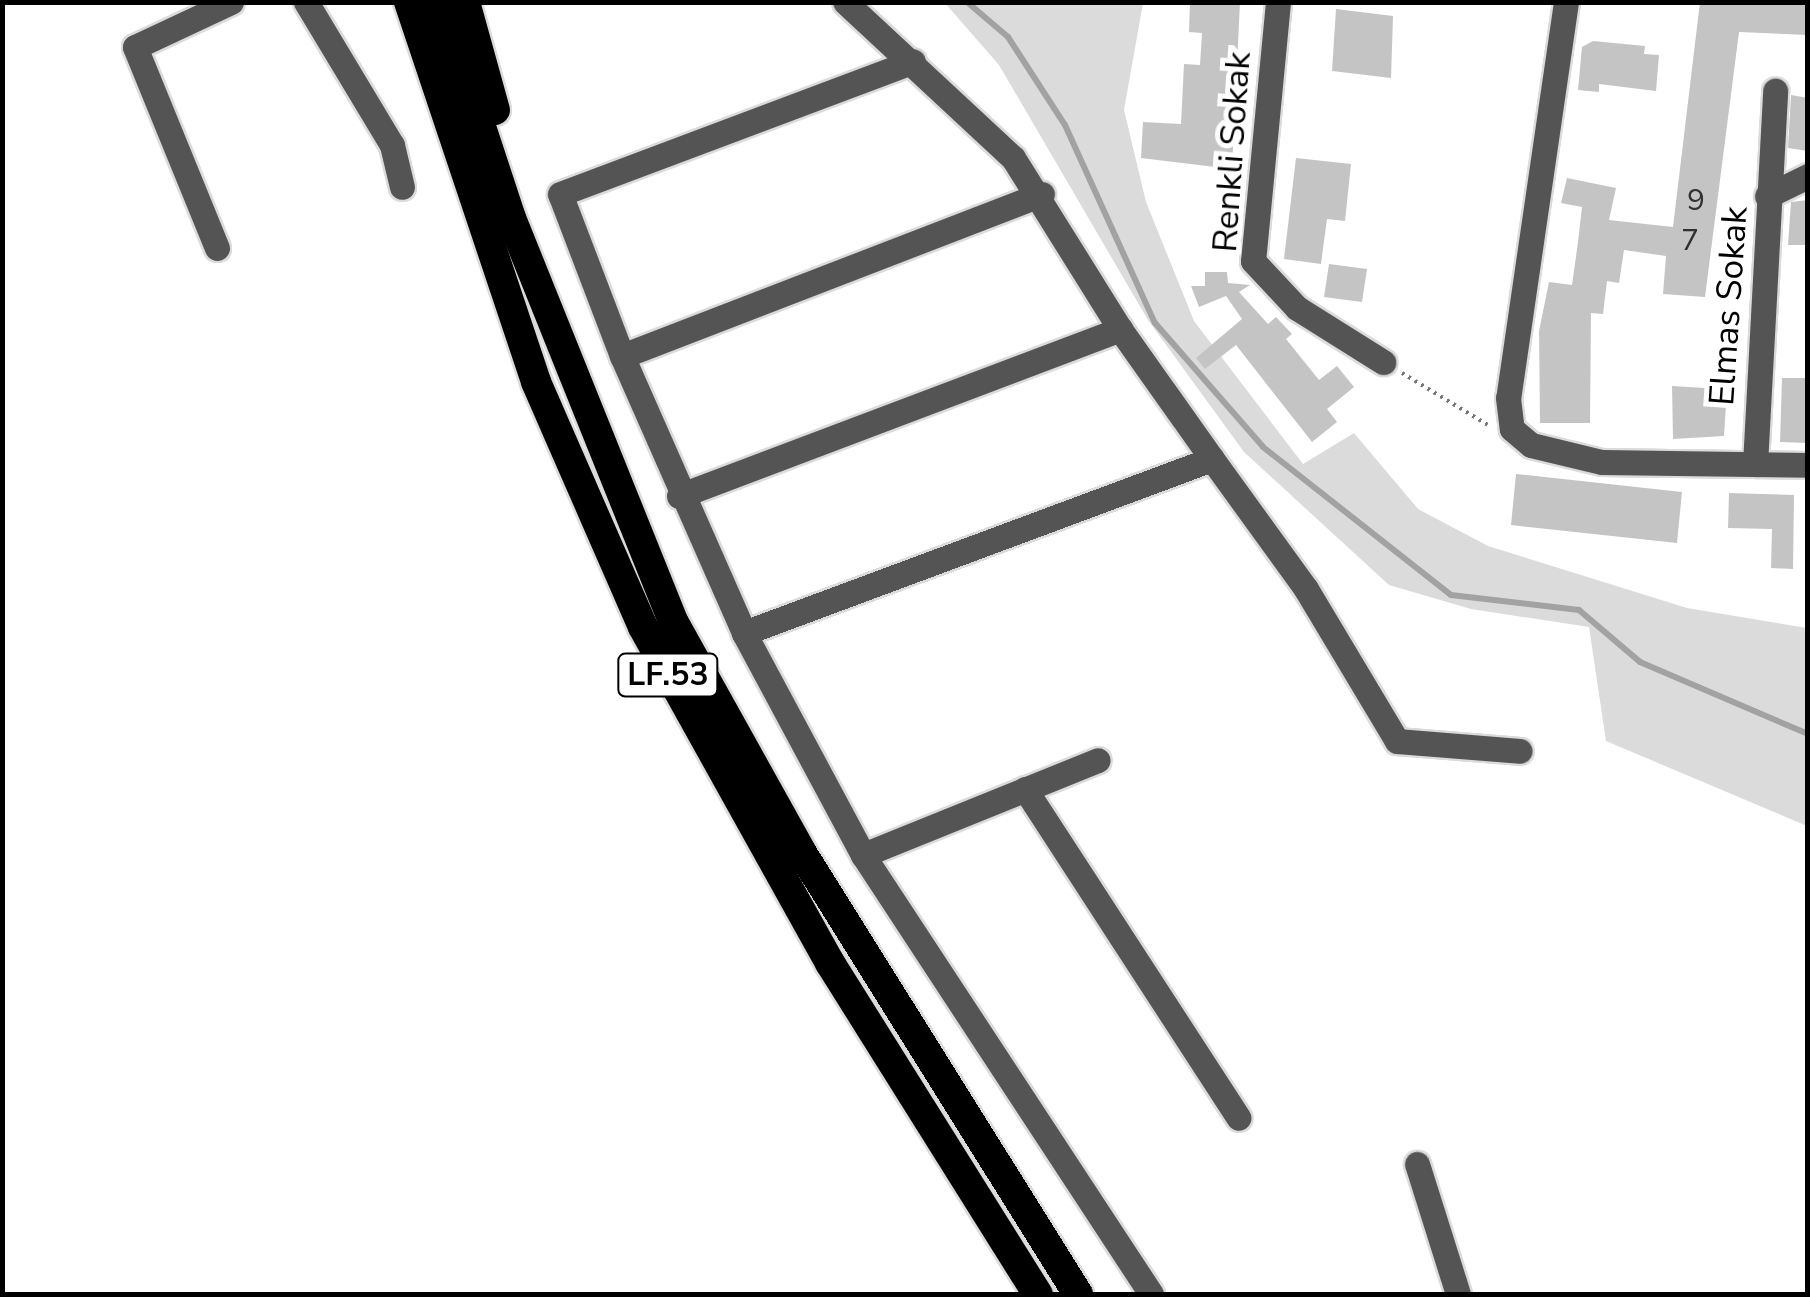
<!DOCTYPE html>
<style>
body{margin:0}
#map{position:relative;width:1810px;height:1297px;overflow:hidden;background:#fff;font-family:"Nunito Sans",sans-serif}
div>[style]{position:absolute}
.green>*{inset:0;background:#dbdbdb}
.stream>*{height:6px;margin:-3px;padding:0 3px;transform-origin:3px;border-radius:3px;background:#a2a2a2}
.building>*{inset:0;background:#c4c4c4}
.path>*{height:4px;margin-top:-2px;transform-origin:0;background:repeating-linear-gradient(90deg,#767676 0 2.5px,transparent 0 7.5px)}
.roads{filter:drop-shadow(2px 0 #dbdbdb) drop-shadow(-2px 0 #dbdbdb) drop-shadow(0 2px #dbdbdb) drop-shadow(0 -2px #dbdbdb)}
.minor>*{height:25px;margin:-12.5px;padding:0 12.5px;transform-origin:12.5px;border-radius:12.5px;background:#545454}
.highway>*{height:30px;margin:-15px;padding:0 15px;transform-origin:15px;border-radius:15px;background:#000}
span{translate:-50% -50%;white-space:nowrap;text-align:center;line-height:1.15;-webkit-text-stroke:10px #fff;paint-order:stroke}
.number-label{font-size:30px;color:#313131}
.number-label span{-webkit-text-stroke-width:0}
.shield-label span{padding:2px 8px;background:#fff;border:2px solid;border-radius:8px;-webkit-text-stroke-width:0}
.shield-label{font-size:32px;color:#000;font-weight:700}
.street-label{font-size:35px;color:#000}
.frame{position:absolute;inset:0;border:5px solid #000;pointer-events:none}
</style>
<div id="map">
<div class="green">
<div style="clip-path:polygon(945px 3px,1143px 3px,1124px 110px,1146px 202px,1194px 321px,1303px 464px,1354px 433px,1418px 509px,1488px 546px,1687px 608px,1807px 628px,1807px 826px,1606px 741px,1589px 627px,1471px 609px,1389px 585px,1244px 452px,1148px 320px,999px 65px)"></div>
</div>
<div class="stream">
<div style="left:967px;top:2px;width:54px;rotate:40.5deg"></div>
<div style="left:1008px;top:37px;width:105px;rotate:57.1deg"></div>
<div style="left:1065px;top:125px;width:217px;rotate:65.6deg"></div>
<div style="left:1155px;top:323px;width:164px;rotate:48.9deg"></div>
<div style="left:1263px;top:447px;width:239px;rotate:38.2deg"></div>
<div style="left:1451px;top:595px;width:129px;rotate:6.7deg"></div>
<div style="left:1579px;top:610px;width:80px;rotate:40.4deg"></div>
<div style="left:1640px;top:662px;width:183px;rotate:23.2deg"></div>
</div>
<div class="building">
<div style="clip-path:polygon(1190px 2px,1240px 2px,1232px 169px,1141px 158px,1143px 122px,1181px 124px,1184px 64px,1200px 65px,1202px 33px,1189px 32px)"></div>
<div style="clip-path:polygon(1700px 2px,1808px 2px,1808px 35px,1739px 32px,1705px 297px,1663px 294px,1666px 256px,1624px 250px,1619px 283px,1607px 281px,1603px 314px,1591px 313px,1590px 423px,1540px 423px,1539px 331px,1549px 282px,1572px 285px,1578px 242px,1582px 207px,1561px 203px,1567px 178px,1616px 188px,1609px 220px,1673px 227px)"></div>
<div style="clip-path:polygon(1336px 9px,1393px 16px,1391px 78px,1332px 71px)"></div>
<div style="clip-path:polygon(1593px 41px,1645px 46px,1644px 54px,1659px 55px,1656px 91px,1599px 84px,1599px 92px,1578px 90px,1582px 47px)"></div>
<div style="clip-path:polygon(1791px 95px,1808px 98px,1808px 151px,1788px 148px)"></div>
<div style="clip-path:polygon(1296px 158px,1351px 164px,1345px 221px,1327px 219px,1321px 264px,1284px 259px)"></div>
<div style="clip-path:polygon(1808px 200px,1808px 245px,1788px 245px,1791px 202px)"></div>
<div style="clip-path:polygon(1329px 264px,1367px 269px,1362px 302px,1324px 297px)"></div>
<div style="clip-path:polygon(1205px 272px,1227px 272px,1228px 283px,1250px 285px,1239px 292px,1268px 324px,1276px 317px,1292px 334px,1286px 339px,1319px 380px,1337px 366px,1354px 387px,1327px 409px,1337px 422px,1312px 442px,1236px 345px,1205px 369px,1196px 358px,1242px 319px,1226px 296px,1199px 307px,1191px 286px,1205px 286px)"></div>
<div style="clip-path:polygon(1782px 378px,1808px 378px,1808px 443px,1780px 442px)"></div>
<div style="clip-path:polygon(1672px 386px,1737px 390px,1736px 406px,1726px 405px,1724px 436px,1673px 439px)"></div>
<div style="clip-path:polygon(1516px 474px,1682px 492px,1677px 543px,1511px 525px)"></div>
<div style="clip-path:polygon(1729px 493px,1794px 495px,1793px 569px,1771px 568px,1772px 529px,1728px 528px)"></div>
</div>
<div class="path">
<div style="left:1402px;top:373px;width:100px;rotate:31.2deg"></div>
</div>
<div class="roads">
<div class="minor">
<div style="left:306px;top:2px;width:167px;rotate:59deg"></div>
<div style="left:392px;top:145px;width:43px;rotate:76.6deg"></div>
<div style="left:1278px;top:2px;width:260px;rotate:95.5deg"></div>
<div style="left:1253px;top:261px;width:64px;rotate:46.9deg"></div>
<div style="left:1297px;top:308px;width:102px;rotate:32.1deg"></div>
<div style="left:1566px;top:2px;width:400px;rotate:98.3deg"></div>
<div style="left:1508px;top:398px;width:31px;rotate:83deg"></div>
<div style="left:1512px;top:429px;width:25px;rotate:40deg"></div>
<div style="left:1531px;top:445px;width:73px;rotate:13.5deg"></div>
<div style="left:1602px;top:462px;width:206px;rotate:0.8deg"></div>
<div style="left:1042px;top:194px;width:450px;rotate:158.9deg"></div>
<div style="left:622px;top:356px;width:303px;rotate:66.2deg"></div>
<div style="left:744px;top:633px;width:499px;rotate:-20.4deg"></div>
<div style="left:1212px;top:459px;width:159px;rotate:-125.3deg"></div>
<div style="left:1767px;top:196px;width:46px;rotate:-26deg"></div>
<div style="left:217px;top:248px;width:217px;rotate:-112.2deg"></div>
<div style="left:135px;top:47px;width:106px;rotate:-25.1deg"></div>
<div style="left:622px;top:356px;width:173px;rotate:-110.9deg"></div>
<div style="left:560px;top:194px;width:377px;rotate:-20.6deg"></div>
<div style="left:1212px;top:459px;width:160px;rotate:54.1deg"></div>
<div style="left:1306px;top:589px;width:177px;rotate:59.1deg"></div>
<div style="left:1397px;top:741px;width:123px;rotate:4.6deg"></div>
<div style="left:1755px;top:464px;width:374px;rotate:-86.9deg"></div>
<div style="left:679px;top:496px;width:472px;rotate:-20.7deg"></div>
<div style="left:1120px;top:329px;width:202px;rotate:-122deg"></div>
<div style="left:1013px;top:158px;width:229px;rotate:-137.1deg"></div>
<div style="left:744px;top:633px;width:252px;rotate:61.8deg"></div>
<div style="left:863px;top:855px;width:525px;rotate:56.73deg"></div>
<div style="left:1025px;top:789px;width:392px;rotate:57deg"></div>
<div style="left:863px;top:855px;width:253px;rotate:-22deg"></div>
<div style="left:1417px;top:1164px;width:136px;rotate:72.5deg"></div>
</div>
<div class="highway">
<div style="left:409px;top:2px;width:401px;rotate:71.5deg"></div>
<div style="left:536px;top:382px;width:267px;rotate:66.4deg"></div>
<div style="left:643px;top:627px;width:385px;rotate:60.9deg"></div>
<div style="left:830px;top:963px;width:391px;rotate:57.9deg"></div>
<div style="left:440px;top:2px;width:227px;rotate:71.8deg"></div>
<div style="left:511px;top:218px;width:437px;rotate:68.1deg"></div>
<div style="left:674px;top:623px;width:263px;rotate:60.9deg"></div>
<div style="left:802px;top:853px;width:520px;rotate:57.96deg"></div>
<div style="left:465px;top:2px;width:112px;rotate:74.5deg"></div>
</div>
</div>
<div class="number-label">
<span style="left:1696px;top:201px">9</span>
<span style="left:1690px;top:241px">7</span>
</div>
<div class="shield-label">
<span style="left:668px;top:675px">LF.53</span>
</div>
<div class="street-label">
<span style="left:1232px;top:152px;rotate:-86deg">Renkli Sokak</span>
<span style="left:1729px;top:306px;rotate:-86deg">Elmas Sokak</span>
</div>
<div class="frame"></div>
</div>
